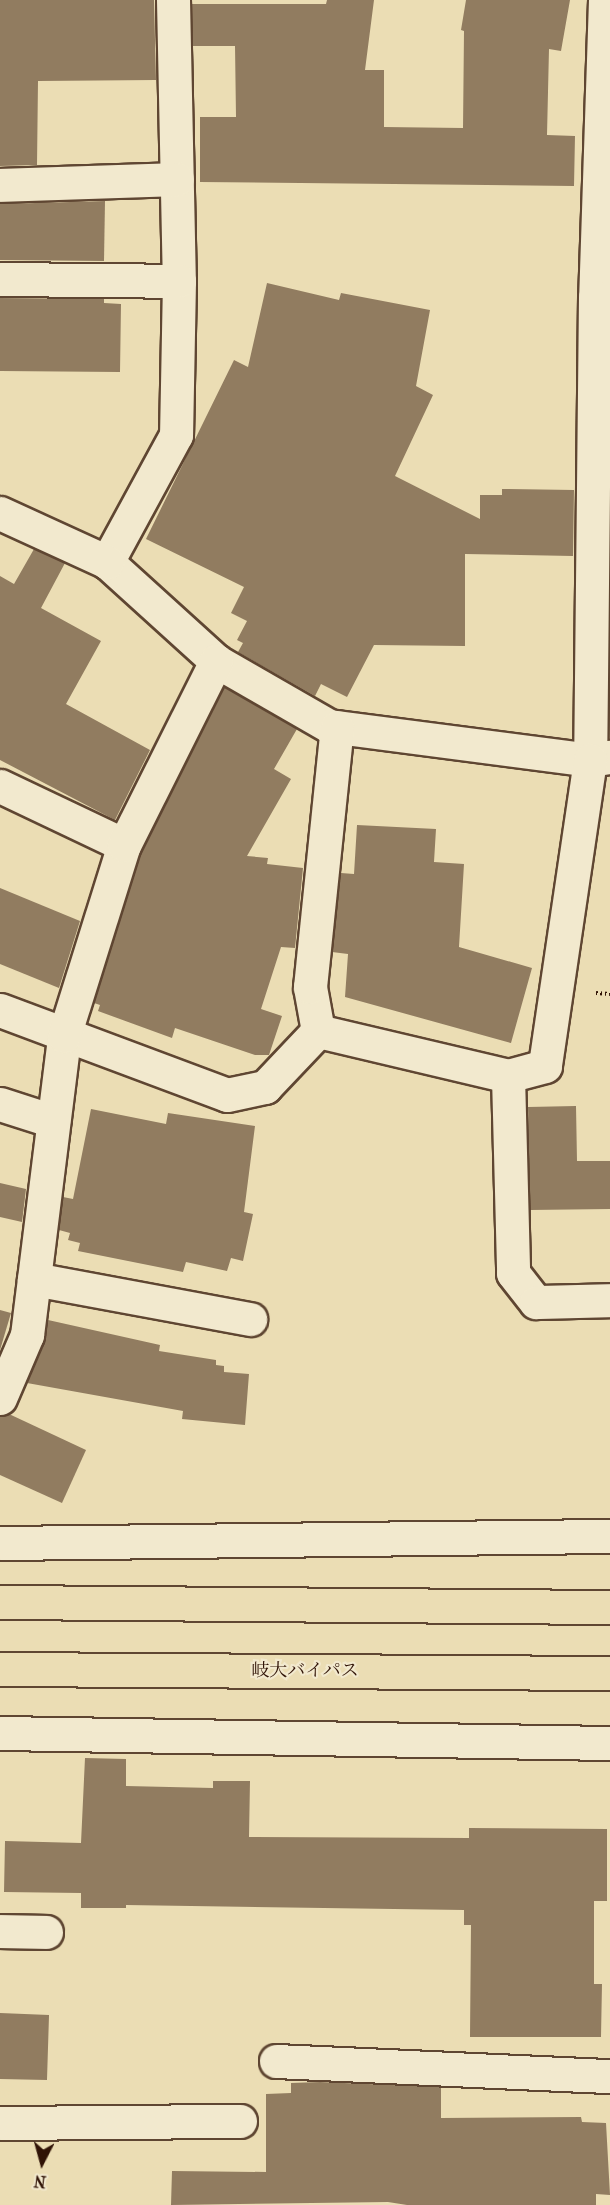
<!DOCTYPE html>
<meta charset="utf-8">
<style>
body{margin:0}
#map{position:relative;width:610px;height:2205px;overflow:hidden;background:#ebddb4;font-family:"IM FELL French Canon","Noto Serif JP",serif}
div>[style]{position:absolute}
.building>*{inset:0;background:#917c60}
.path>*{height:4px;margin-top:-2px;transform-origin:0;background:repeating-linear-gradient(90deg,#301306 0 1.5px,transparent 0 4.5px)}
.roads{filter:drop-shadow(2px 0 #5f4632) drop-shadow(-2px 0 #5f4632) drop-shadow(0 2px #5f4632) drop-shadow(0 -2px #5f4632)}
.minor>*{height:33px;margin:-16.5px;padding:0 16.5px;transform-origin:16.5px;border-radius:16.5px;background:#f2e9ce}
.highway>*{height:33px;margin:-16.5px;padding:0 16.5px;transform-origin:16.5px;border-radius:16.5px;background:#ebddb4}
span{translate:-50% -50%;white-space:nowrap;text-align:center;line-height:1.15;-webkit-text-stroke:4.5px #f2e9ce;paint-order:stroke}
.street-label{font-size:18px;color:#301306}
.north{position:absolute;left:12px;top:2133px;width:60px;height:60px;-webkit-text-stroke:4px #f2e9ce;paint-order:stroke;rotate:186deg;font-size:16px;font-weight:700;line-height:24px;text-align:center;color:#301306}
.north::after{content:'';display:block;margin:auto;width:21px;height:27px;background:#301306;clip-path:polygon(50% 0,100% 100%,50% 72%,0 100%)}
</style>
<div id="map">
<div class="building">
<div style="clip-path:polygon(0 0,154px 0,156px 80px,38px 81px,37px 165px,0 166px)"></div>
<div style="clip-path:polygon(327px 0,374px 0,365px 70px,384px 70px,384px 127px,463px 128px,464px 31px,461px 30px,466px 0,570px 0,561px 51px,549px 49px,547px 135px,575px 136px,574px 186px,200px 182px,200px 117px,236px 117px,235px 46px,193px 46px,192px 4px,326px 4px)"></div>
<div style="clip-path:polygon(105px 201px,104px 261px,0 260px,0 204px)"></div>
<div style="clip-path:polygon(267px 283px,339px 300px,341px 293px,430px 310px,416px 386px,433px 395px,395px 476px,480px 519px,480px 495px,502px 495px,502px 489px,574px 490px,573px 556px,465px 554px,465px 646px,374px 645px,347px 697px,321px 684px,315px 696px,238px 652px,243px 643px,237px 640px,247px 621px,231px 613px,244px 587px,146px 539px,234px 360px,248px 367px)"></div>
<div style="clip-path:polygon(0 298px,104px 299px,104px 303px,121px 304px,120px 372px,0 371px)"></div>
<div style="clip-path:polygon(34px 549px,65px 563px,41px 608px,101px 641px,66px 704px,150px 750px,115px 820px,0 760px,0 576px,14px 584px)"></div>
<div style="clip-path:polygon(224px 687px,297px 729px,274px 769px,291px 779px,247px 856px,268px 858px,267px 864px,303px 868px,295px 948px,281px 947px,261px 1009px,282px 1016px,269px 1055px,255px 1055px,175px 1028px,172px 1038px,98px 1011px,100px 1005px,94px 1003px,141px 852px)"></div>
<div style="clip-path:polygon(357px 825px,436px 829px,434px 862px,464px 864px,459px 947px,532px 968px,511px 1043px,345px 997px,348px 954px,332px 952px,341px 873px,354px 874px)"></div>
<div style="clip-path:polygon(0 888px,80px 921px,59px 988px,0 964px)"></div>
<div style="clip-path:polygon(576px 1106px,577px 1161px,610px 1161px,610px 1209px,530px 1210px,528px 1107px)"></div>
<div style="clip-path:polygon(91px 1109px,166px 1124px,168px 1113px,255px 1126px,244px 1212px,253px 1214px,243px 1261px,231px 1258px,227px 1271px,186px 1262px,183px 1272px,78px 1251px,80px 1243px,68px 1240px,70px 1233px,59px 1230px,63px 1197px,73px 1199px)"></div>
<div style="clip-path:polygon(0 1183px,26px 1189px,22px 1222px,0 1217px)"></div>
<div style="clip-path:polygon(0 1310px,11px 1313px,0 1350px)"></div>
<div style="clip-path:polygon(48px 1320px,160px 1345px,159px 1351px,216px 1360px,216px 1365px,224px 1366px,224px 1372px,249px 1374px,245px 1425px,182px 1419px,183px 1411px,27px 1383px,44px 1342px)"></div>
<div style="clip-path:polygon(9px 1414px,86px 1450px,62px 1503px,0 1475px,0 1416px)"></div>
<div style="clip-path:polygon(85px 1758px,126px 1759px,126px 1786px,213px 1788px,213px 1781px,250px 1781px,249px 1837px,469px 1838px,469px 1828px,607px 1829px,607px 1901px,594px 1901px,594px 1984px,602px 1984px,601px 2037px,470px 2037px,471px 1925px,464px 1925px,464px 1910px,126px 1905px,126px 1908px,81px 1908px,81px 1893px,4px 1892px,5px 1841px,81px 1843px)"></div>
<div style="clip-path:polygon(0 2013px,49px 2015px,47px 2080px,0 2079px)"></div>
<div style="clip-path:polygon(320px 2082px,441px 2087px,441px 2118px,581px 2117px,582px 2122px,606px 2123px,610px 2195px,596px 2194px,596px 2205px,407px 2205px,388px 2202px,171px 2205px,172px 2171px,266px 2172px,266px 2094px,291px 2093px,291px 2083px)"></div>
</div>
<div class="path">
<div style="left:596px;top:993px;width:14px;rotate:4deg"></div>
</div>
<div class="roads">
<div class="minor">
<div style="left:173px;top:0;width:281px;rotate:88.8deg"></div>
<div style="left:179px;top:281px;width:154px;rotate:91.1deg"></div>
<div style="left:176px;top:435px;width:145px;rotate:118.5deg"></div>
<div style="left:107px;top:562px;width:147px;rotate:42.2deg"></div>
<div style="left:216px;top:661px;width:130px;rotate:29.9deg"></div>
<div style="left:329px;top:726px;width:263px;rotate:7.4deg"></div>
<div style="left:590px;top:760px;width:20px;rotate:-9deg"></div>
<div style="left:605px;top:0;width:297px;rotate:91.9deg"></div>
<div style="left:595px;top:297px;width:463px;rotate:90.6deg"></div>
<div style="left:590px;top:760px;width:309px;rotate:98.4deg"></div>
<div style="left:545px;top:1066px;width:38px;rotate:165deg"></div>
<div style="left:508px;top:1076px;width:197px;rotate:88.5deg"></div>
<div style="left:513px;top:1273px;width:37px;rotate:52deg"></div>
<div style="left:536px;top:1302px;width:74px;rotate:-1.5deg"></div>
<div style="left:0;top:185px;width:177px;rotate:-1.9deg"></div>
<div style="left:0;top:279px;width:179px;rotate:0.6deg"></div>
<div style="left:0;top:513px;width:118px;rotate:24.6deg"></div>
<div style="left:0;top:786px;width:137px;rotate:25.4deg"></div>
<div style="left:0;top:1010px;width:242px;rotate:20.5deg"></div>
<div style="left:227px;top:1095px;width:39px;rotate:-12deg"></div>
<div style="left:265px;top:1087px;width:77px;rotate:-46.6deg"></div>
<div style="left:318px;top:1031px;width:195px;rotate:13.3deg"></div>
<div style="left:318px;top:1031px;width:45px;rotate:-100.3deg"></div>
<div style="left:310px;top:987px;width:261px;rotate:-84.1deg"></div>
<div style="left:0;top:1104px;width:56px;rotate:17.8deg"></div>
<div style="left:34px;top:1279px;width:220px;rotate:10.5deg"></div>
<div style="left:0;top:1398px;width:69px;rotate:-66.8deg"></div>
<div style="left:27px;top:1335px;width:301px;rotate:-82.9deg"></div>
<div style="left:64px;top:1036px;width:200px;rotate:-72.6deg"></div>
<div style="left:124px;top:845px;width:206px;rotate:-63.4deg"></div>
<div style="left:0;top:1543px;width:610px;rotate:-0.66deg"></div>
<div style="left:0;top:1733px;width:610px;rotate:0.94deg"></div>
<div style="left:0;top:1931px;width:46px;rotate:1.2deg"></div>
<div style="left:276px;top:2061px;width:334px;rotate:2.6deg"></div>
<div style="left:0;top:2123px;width:240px;rotate:-0.5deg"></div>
</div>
<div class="highway">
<div style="left:0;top:1602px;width:610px;rotate:0.47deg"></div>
<div style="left:0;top:1669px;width:610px;rotate:0.38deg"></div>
</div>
</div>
<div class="street-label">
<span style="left:305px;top:1671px">岐大バイパス</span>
</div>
<div class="north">N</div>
</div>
